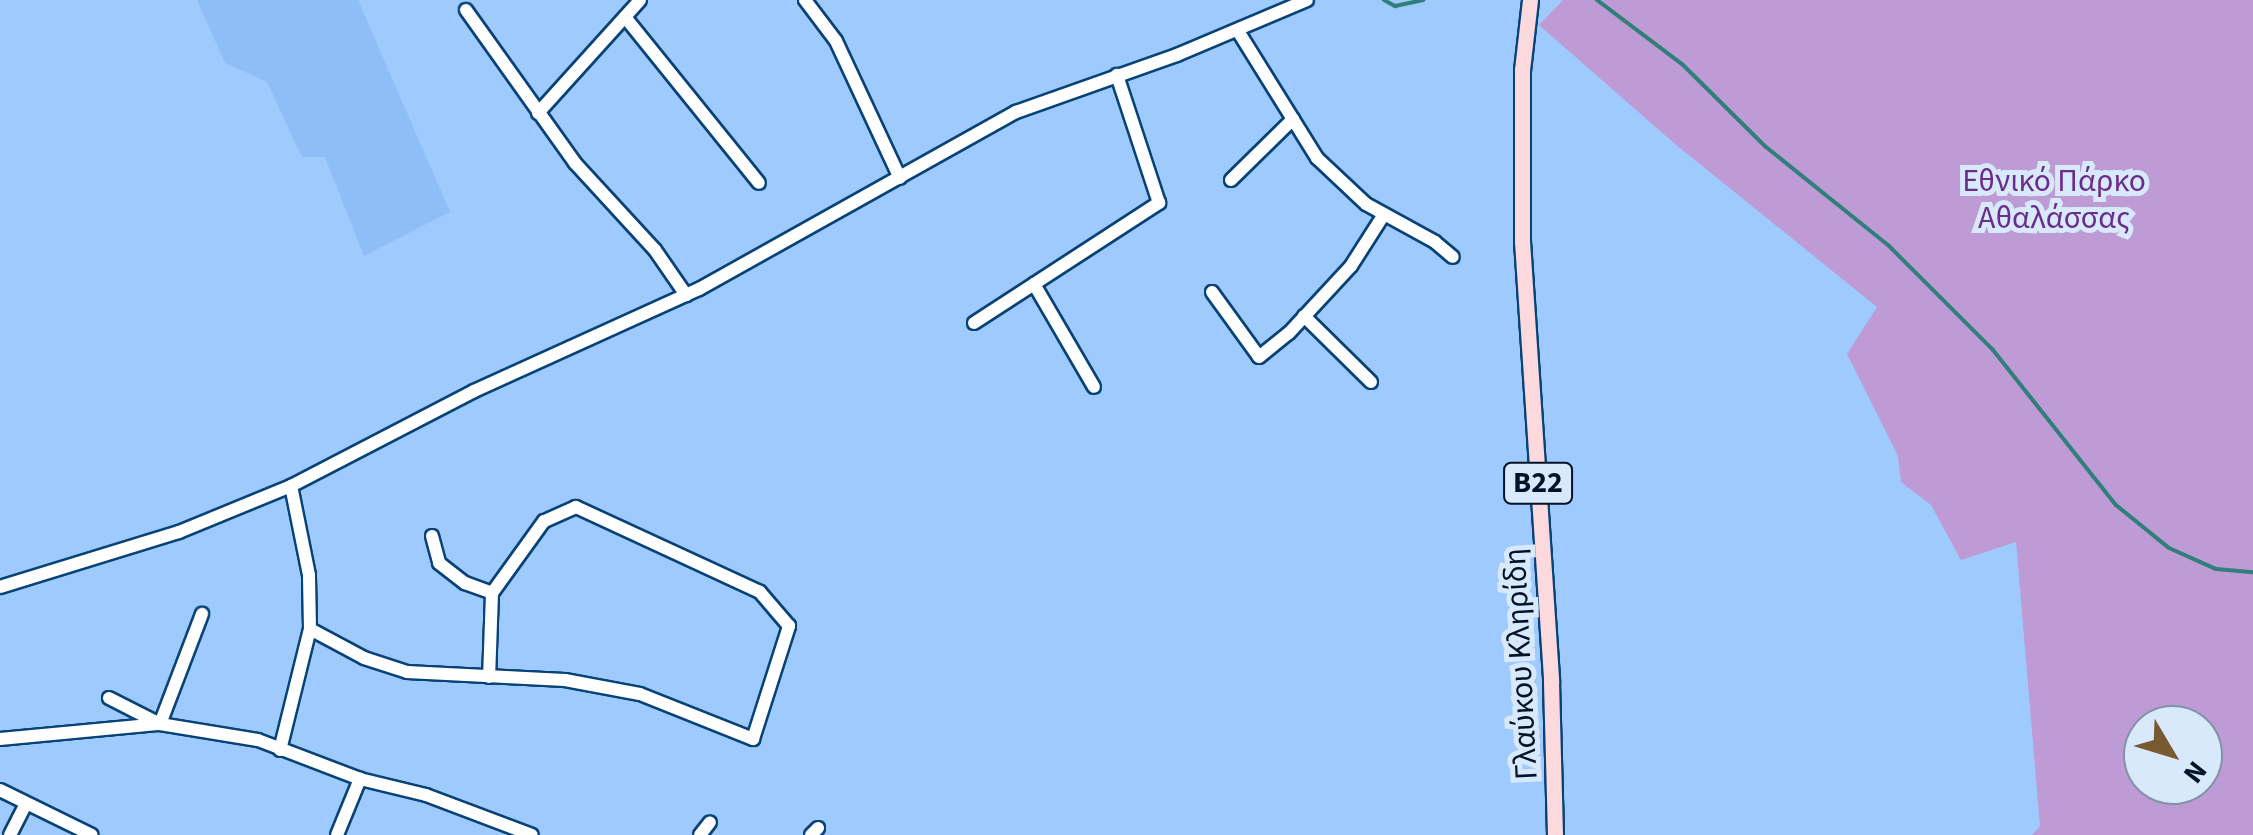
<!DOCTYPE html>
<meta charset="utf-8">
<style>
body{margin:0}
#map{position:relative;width:2253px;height:835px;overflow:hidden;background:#9ecafd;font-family:"Source Sans 3",sans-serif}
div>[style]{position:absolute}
.built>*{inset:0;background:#8ebef5}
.green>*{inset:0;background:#be9bd4}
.stream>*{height:4px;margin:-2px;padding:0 2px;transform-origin:2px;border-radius:2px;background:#317f7c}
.roads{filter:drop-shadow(2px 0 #074278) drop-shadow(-2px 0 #074278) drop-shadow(0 2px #074278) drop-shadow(0 -2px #074278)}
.minor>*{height:12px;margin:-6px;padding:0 6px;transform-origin:6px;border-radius:6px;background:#fff}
.major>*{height:15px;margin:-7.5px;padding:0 7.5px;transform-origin:7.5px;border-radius:7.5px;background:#fcd9dd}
span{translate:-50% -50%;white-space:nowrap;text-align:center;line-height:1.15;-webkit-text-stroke:10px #d8e9fc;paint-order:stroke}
.shield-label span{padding:2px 8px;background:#d8e9fc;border:2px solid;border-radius:8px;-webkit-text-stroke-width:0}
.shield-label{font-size:30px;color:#01132a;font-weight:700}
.park-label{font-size:32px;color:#6b2d8b}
.street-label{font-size:32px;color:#01132a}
.north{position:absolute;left:2123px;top:705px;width:100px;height:100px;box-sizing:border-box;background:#d8e9fc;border:2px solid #8293a8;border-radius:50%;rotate:128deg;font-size:28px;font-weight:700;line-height:40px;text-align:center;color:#01132a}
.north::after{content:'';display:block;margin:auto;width:35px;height:45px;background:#79592f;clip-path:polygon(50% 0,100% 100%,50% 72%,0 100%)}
</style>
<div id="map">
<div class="built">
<div style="clip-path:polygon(197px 0,358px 0,450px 212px,364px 256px,325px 157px,302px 157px,267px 82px,225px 63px)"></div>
</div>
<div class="green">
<div style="clip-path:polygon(evenodd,1563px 0,2253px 0,2253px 835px,2032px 835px,2040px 826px,2016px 542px,1961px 560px,1931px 505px,1901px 482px,1898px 456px,1847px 354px,1877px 307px,1675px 144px,1539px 25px,1563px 0,2143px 725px,2203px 725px,2203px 785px,2143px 785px,2143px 725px)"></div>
</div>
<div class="stream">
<div style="left:1384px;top:0;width:13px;rotate:29deg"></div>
<div style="left:1395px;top:6px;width:29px;rotate:-12deg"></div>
<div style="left:1597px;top:0;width:106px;rotate:37deg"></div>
<div style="left:1682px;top:64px;width:118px;rotate:44.7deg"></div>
<div style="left:1766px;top:147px;width:158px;rotate:38.8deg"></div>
<div style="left:1889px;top:246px;width:147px;rotate:45deg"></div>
<div style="left:1993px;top:350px;width:198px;rotate:51.6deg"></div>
<div style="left:2116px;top:505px;width:68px;rotate:39.1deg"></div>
<div style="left:2169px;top:548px;width:51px;rotate:24.1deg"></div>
<div style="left:2216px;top:569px;width:37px;rotate:5deg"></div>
</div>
<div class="roads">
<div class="minor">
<div style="left:805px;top:0;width:51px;rotate:52.9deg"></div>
<div style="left:836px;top:41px;width:151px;rotate:65deg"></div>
<div style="left:466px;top:10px;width:188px;rotate:54.5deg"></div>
<div style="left:575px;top:163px;width:118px;rotate:47.4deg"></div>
<div style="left:655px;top:250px;width:55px;rotate:55.4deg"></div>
<div style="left:625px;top:17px;width:213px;rotate:51.1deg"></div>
<div style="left:1238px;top:31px;width:150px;rotate:58.1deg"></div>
<div style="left:1317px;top:158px;width:67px;rotate:43.2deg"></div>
<div style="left:1366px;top:204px;width:79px;rotate:28.8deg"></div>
<div style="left:1435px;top:242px;width:23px;rotate:40deg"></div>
<div style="left:538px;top:113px;width:152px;rotate:-47.9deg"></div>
<div style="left:1231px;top:180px;width:87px;rotate:-44.5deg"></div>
<div style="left:1034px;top:284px;width:119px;rotate:59.8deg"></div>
<div style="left:1212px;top:292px;width:80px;rotate:54.1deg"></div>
<div style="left:1259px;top:357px;width:38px;rotate:-39deg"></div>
<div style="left:1289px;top:333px;width:91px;rotate:-47.2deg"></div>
<div style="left:1351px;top:266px;width:59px;rotate:-57.4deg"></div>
<div style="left:1304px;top:316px;width:94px;rotate:44.6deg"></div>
<div style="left:974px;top:323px;width:221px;rotate:-33deg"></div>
<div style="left:1159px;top:203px;width:135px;rotate:-108.2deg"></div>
<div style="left:432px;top:536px;width:28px;rotate:75deg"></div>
<div style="left:439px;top:563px;width:33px;rotate:38deg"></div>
<div style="left:465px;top:583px;width:29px;rotate:20deg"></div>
<div style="left:492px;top:593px;width:84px;rotate:92deg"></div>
<div style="left:0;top:587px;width:187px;rotate:-17.1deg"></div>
<div style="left:179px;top:532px;width:121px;rotate:-22.3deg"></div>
<div style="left:291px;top:486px;width:206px;rotate:-27.4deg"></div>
<div style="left:474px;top:391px;width:247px;rotate:-24.4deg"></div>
<div style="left:699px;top:289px;width:363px;rotate:-29.2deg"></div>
<div style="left:1016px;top:112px;width:171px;rotate:-19.5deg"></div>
<div style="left:1177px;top:55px;width:141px;rotate:-22.9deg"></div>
<div style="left:310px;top:629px;width:61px;rotate:28.2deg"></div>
<div style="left:364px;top:658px;width:45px;rotate:18deg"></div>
<div style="left:407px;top:672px;width:158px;rotate:2.9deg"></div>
<div style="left:565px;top:680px;width:76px;rotate:10.6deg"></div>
<div style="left:640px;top:694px;width:122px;rotate:21.7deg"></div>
<div style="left:753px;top:739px;width:119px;rotate:-72.3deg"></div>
<div style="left:789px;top:626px;width:45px;rotate:-130.5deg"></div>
<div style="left:760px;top:592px;width:203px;rotate:-155.2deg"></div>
<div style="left:576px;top:507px;width:35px;rotate:156deg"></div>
<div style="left:544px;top:521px;width:89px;rotate:125.8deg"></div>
<div style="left:109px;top:698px;width:57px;rotate:27deg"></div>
<div style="left:160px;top:724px;width:99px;rotate:9.3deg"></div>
<div style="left:258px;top:740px;width:109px;rotate:20.9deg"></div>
<div style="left:360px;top:779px;width:68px;rotate:13.6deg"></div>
<div style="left:426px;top:795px;width:113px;rotate:20.7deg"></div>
<div style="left:0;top:739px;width:161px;rotate:-5.4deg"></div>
<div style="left:160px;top:724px;width:118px;rotate:-69.1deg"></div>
<div style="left:280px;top:750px;width:125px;rotate:-76.1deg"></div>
<div style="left:310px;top:629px;width:54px;rotate:-91.1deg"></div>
<div style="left:309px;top:575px;width:91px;rotate:-101.4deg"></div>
<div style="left:0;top:790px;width:102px;rotate:26.1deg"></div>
<div style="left:10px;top:835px;width:34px;rotate:-63deg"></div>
<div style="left:337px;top:835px;width:61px;rotate:-67.7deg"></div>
<div style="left:700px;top:835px;width:16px;rotate:-52deg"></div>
<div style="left:811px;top:835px;width:10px;rotate:-45deg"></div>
</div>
<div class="major">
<div style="left:1530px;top:0;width:70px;rotate:96.5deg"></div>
<div style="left:1522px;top:70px;width:171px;rotate:90deg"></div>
<div style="left:1522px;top:241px;width:442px;rotate:86.2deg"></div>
<div style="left:1551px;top:682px;width:153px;rotate:88.5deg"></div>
</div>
</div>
<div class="shield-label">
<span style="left:1538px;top:483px">B22</span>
</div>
<div class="park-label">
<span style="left:2054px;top:200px">Εθνικό Πάρκο<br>Αθαλάσσας</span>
</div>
<div class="street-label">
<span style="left:1521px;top:664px;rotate:-93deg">Γλαύκου Κληρίδη</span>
</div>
<div class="north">N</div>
</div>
